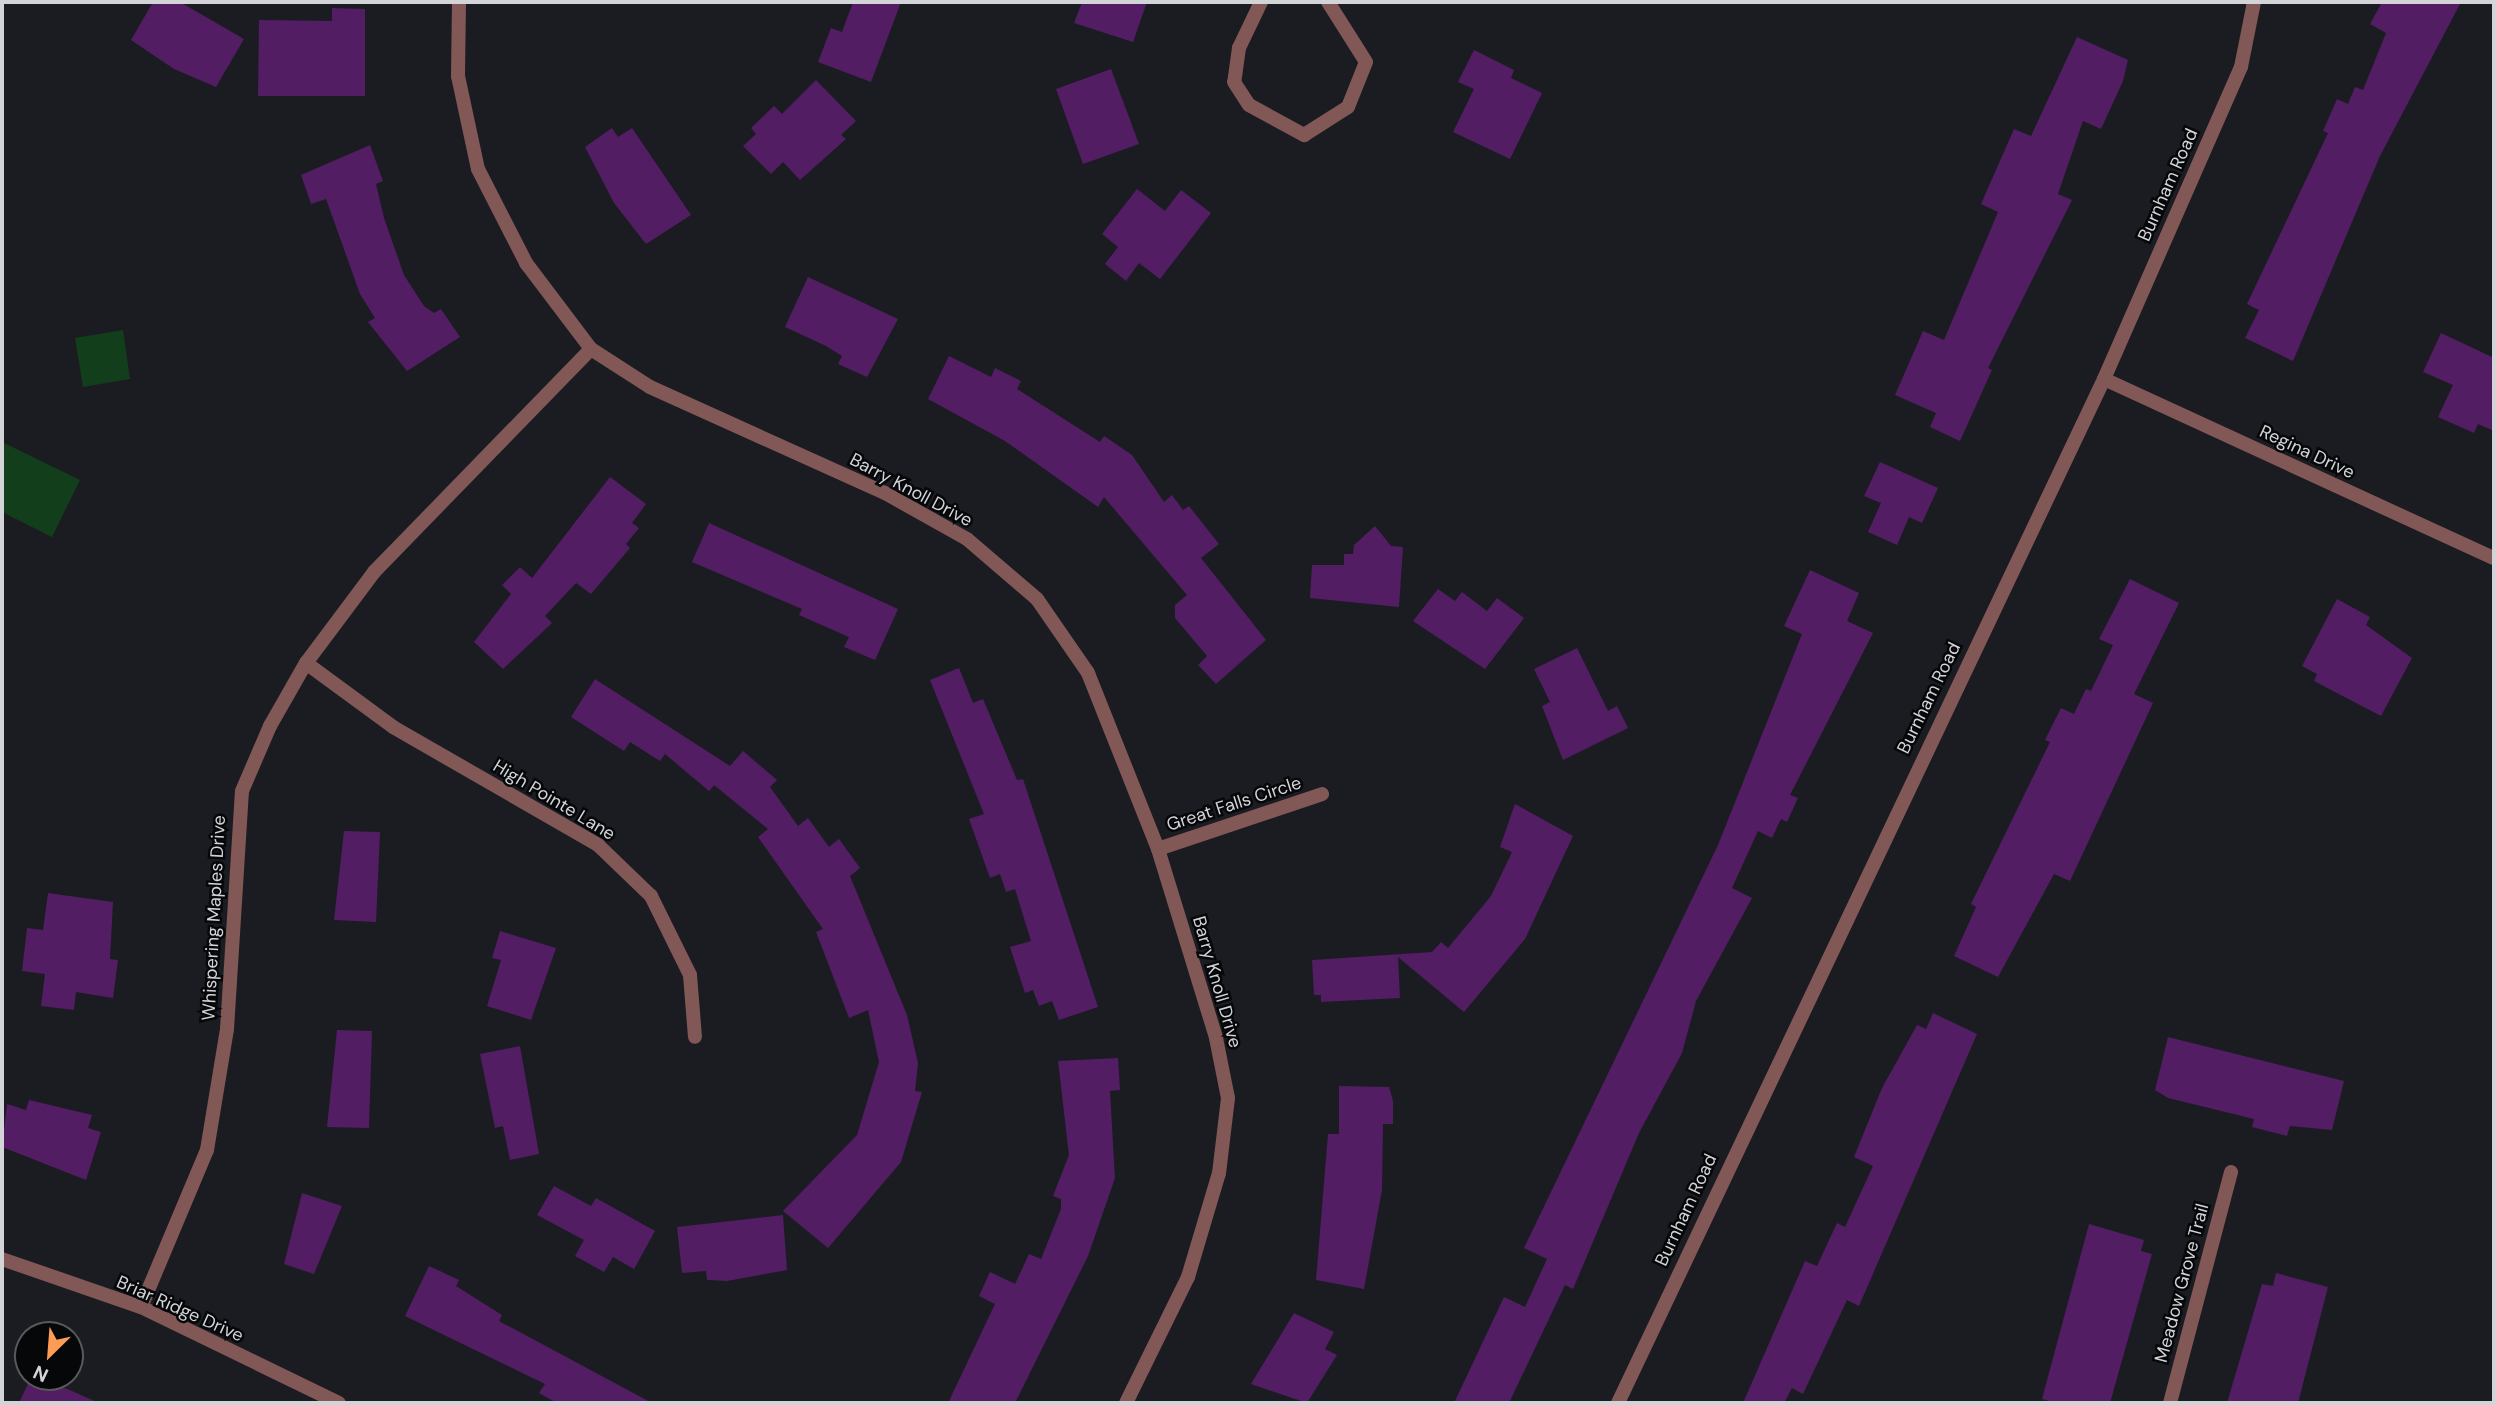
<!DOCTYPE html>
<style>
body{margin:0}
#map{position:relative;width:2496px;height:1405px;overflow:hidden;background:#1a1c22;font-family:"DM Sans",sans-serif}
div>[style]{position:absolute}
.green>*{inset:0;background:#133e1b}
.building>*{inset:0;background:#521d63}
.street>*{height:14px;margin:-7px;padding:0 7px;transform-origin:7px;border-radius:7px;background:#825856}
span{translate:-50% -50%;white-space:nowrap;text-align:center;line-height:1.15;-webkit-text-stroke:5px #060709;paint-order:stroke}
.street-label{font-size:18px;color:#d3d4d8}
.frame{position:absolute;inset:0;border:4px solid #d3d4d8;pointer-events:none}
.north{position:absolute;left:14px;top:1321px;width:70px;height:70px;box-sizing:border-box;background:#060709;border:2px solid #58595c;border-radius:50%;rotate:205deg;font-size:19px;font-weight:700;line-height:28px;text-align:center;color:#d3d4d8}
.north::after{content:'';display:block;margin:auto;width:24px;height:32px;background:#fd9d55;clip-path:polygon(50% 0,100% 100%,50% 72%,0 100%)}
</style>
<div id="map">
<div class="green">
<div style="clip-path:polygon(123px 330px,130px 379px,83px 387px,75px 338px)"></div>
<div style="clip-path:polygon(2px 442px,80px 480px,52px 537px,2px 512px)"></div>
</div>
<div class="building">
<div style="clip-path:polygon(153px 2px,180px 2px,244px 39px,216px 87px,174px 69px,131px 40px)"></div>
<div style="clip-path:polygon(853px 2px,901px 2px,871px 82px,818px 62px,831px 28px,842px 32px)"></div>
<div style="clip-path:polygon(1082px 2px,1147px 2px,1133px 42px,1074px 23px)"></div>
<div style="clip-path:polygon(2382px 2px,2461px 2px,2380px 156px,2293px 361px,2245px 338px,2259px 310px,2247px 304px,2328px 133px,2323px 131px,2337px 99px,2348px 104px,2355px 87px,2363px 90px,2386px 33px,2370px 24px)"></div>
<div style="clip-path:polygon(332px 8px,365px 9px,365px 96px,258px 96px,259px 20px,332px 21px)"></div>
<div style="clip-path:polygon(2077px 37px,2128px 60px,2123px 81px,2101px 129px,2083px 121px,2058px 194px,2072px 200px,1988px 368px,1992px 370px,1960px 441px,1930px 427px,1936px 413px,1895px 395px,1923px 331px,1944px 340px,1998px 212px,1981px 204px,2014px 129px,2031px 136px)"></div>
<div style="clip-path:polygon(1474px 50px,1514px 70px,1511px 78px,1542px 93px,1510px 159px,1453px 132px,1474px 89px,1458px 82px)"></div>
<div style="clip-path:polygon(1111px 69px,1139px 144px,1083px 164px,1056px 89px)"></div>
<div style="clip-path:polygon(816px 80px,856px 121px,841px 135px,846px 139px,800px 180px,783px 162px,771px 174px,743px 146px,756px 134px,751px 128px,774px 106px,782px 114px)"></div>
<div style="clip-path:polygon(612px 128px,618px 137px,632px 128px,691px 215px,646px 244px,614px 203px,585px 147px)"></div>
<div style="clip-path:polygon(370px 145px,383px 181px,376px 184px,384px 218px,404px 275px,424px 306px,434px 313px,441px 309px,460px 337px,407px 371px,368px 322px,375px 318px,360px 294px,326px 199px,311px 204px,301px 175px)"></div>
<div style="clip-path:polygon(1137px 189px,1165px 211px,1181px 190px,1211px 213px,1160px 279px,1139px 263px,1126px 281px,1105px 264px,1118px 247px,1102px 234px)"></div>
<div style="clip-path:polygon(808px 277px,898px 319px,867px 377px,838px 364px,842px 356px,826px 346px,785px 327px)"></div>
<div style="clip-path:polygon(2441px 333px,2494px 358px,2494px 431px,2478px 424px,2474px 433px,2438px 417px,2453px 385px,2423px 372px)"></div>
<div style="clip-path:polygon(949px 356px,991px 377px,995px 368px,1021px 381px,1017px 389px,1100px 442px,1104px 436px,1132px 455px,1164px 502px,1172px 495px,1183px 510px,1189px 506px,1219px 544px,1201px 558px,1266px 640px,1216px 684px,1198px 665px,1207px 656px,1175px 618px,1175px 605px,1187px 595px,1104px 497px,1098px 507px,1005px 441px,928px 399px)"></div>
<div style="clip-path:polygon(1880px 462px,1938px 488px,1922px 523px,1909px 517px,1897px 545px,1868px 532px,1881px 503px,1864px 496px)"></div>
<div style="clip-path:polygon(610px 477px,646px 504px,632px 523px,639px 528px,626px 544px,630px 548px,591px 594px,576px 583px,545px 616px,552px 623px,503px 669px,474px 642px,511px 594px,502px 585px,520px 567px,532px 578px)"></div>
<div style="clip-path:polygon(709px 523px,898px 609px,875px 660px,844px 647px,849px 637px,799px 615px,802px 609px,692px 562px)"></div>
<div style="clip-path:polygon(1375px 526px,1391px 546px,1403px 547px,1399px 607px,1310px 598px,1312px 565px,1344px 565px,1344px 554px,1353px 554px,1354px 545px)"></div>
<div style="clip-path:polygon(1810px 570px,1859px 593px,1847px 621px,1873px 633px,1790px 795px,1798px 798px,1787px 822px,1781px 819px,1772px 838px,1758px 831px,1732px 888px,1752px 898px,1696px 1001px,1682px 1053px,1639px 1133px,1573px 1289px,1565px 1285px,1509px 1403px,1454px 1403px,1504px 1297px,1525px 1307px,1547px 1259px,1524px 1248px,1718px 845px,1802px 634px,1784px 626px)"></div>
<div style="clip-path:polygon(2130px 579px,2179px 603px,2134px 694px,2153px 703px,2070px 881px,2054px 874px,1998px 977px,1954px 956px,1976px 907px,1971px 904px,2050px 742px,2045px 740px,2061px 708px,2074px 714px,2086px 689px,2091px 691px,2113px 645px,2099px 639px)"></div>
<div style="clip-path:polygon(1438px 589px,1455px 601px,1462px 592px,1487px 611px,1497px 598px,1524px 618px,1485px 669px,1413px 621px)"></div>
<div style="clip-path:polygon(2337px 599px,2370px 617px,2366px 625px,2412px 658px,2381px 716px,2314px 681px,2317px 674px,2302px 666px)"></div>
<div style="clip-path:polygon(1577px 648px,1608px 711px,1617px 706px,1628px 728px,1563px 760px,1542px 706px,1550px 702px,1534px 669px)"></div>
<div style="clip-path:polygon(959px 668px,973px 703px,983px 699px,1017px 780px,1023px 779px,1098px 1007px,1059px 1020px,1052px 1001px,1039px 1006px,1033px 990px,1025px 993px,1010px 947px,1031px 941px,1015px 889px,1006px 892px,1000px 874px,990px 878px,969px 819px,984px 814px,930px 680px)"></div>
<div style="clip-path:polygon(595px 679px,730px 766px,743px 751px,777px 780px,770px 787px,798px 826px,808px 818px,829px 847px,839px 839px,860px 868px,850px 876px,907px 1015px,918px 1063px,915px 1091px,922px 1092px,901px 1162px,828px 1248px,783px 1211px,857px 1135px,879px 1062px,868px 1010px,849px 1018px,816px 932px,823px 929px,758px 837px,768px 829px,714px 785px,719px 780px,709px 791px,665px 754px,660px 761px,630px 742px,624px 751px,571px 717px)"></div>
<div style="clip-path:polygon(1515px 804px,1573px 836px,1525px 939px,1464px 1012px,1398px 957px,1400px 998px,1321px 1002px,1321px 995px,1314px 995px,1312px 960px,1432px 952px,1441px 942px,1448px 948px,1491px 896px,1512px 852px,1500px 847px)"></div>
<div style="clip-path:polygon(344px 831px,380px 832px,376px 922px,334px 920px)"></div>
<div style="clip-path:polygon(48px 893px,113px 902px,110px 959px,118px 960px,113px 998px,76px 992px,74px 1010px,41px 1006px,45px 974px,22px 971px,27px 928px,43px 930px)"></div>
<div style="clip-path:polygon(500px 931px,556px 948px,531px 1020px,487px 1006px,501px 960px,492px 958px)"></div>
<div style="clip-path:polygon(1933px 1013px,1977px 1034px,1859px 1306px,1847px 1300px,1803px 1394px,1792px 1388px,1784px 1403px,1743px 1403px,1805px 1261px,1817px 1266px,1837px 1223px,1845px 1227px,1873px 1166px,1854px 1157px,1882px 1088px,1917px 1025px,1926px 1029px)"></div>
<div style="clip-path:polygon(337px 1030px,372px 1031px,369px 1128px,327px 1127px)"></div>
<div style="clip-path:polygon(2168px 1037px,2344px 1081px,2332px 1130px,2290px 1126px,2287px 1136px,2252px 1127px,2254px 1119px,2168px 1098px,2155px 1090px)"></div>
<div style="clip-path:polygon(520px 1046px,539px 1154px,510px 1160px,503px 1126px,495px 1128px,480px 1054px)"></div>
<div style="clip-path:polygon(1118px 1058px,1120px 1090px,1110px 1091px,1115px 1178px,1088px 1256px,1015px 1403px,948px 1403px,995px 1304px,979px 1296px,990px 1272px,1015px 1284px,1029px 1254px,1041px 1259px,1061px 1209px,1061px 1199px,1053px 1196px,1069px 1155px,1058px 1061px)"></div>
<div style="clip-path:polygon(1339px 1086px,1389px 1087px,1393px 1101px,1393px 1124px,1383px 1124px,1382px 1190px,1364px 1289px,1316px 1280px,1328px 1134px,1339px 1134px)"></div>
<div style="clip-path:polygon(29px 1100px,92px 1115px,88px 1128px,101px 1132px,86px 1180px,2px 1147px,7px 1104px,26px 1110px)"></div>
<div style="clip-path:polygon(554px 1186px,591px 1206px,596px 1198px,655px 1231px,634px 1269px,613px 1257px,604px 1272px,575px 1256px,584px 1240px,537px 1215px)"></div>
<div style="clip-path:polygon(302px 1193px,342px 1206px,314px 1274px,284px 1264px)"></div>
<div style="clip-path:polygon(783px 1215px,787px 1270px,727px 1281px,707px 1280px,706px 1271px,682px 1273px,677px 1227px)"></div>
<div style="clip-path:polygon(2089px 1224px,2144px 1240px,2141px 1251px,2152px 1254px,2110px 1403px,2057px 1403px,2042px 1399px)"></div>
<div style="clip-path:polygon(429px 1266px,459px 1280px,456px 1286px,502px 1315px,499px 1321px,652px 1403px,557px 1403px,539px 1393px,545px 1384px,405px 1316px)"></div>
<div style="clip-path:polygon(2276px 1273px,2328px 1287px,2298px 1403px,2227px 1403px,2262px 1284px,2273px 1286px)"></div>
<div style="clip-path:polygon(1294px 1313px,1334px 1332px,1325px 1349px,1337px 1355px,1307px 1403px,1251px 1384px)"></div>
<div style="clip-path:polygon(31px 1377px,40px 1377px,99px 1403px,19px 1403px)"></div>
</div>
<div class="street">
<div style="left:459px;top:2px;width:74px;rotate:90.8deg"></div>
<div style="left:458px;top:76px;width:95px;rotate:77.9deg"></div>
<div style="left:478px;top:169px;width:106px;rotate:62.9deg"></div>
<div style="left:526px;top:263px;width:108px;rotate:52.9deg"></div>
<div style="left:591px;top:349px;width:70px;rotate:32.8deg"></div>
<div style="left:650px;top:387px;width:258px;rotate:24.3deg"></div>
<div style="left:885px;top:493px;width:94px;rotate:29.3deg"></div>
<div style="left:967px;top:539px;width:92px;rotate:40.6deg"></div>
<div style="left:1037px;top:599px;width:90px;rotate:55.4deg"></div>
<div style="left:1088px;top:673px;width:189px;rotate:68.3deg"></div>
<div style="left:1158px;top:849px;width:198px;rotate:72.9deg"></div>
<div style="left:1216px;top:1038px;width:61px;rotate:78.7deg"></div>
<div style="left:1228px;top:1098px;width:76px;rotate:96.8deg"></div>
<div style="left:1219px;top:1173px;width:109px;rotate:106.6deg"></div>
<div style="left:1188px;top:1277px;width:140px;rotate:116.2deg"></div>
<div style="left:1261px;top:2px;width:51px;rotate:115.6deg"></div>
<div style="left:1239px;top:48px;width:34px;rotate:98deg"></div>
<div style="left:1234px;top:82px;width:27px;rotate:57deg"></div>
<div style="left:1249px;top:105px;width:63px;rotate:28.6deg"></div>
<div style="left:1304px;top:135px;width:52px;rotate:-32.5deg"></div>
<div style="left:1348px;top:107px;width:48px;rotate:-68.2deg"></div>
<div style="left:1366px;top:62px;width:71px;rotate:-122.3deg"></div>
<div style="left:2104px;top:379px;width:429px;rotate:24.7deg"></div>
<div style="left:306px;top:663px;width:108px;rotate:36.3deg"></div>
<div style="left:393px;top:727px;width:237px;rotate:29.9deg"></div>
<div style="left:598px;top:845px;width:74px;rotate:43.9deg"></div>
<div style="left:651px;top:896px;width:88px;rotate:63.7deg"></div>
<div style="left:690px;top:975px;width:62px;rotate:85.4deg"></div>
<div style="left:1158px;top:849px;width:173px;rotate:-18.5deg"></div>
<div style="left:2px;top:1259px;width:147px;rotate:19.1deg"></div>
<div style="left:141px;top:1307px;width:220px;rotate:25.9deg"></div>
<div style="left:141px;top:1307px;width:170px;rotate:-67.2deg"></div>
<div style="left:207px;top:1150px;width:123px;rotate:-80.6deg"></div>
<div style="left:227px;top:1029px;width:238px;rotate:-86.4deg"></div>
<div style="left:242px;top:791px;width:71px;rotate:-66.7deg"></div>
<div style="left:270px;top:726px;width:73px;rotate:-60.3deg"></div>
<div style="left:306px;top:663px;width:114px;rotate:-53.2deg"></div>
<div style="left:374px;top:572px;width:311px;rotate:-45.8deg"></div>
<div style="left:1618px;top:1403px;width:1133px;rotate:-64.61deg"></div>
<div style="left:2104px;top:379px;width:341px;rotate:-66.3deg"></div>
<div style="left:2241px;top:67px;width:66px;rotate:-78.7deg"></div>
<div style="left:2170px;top:1403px;width:239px;rotate:-75.2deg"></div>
</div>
<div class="street-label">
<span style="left:2168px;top:185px;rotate:-66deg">Burnham Road</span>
<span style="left:2307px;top:452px;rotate:25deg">Regina Drive</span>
<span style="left:911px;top:490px;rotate:28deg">Barry Knoll Drive</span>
<span style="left:1929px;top:698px;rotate:-64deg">Burnham Road</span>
<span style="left:554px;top:800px;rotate:31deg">High Pointe Lane</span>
<span style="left:1234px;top:804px;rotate:-18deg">Great Falls Circle</span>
<span style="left:214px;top:918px;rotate:-87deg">Whispering Maples Drive</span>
<span style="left:1217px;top:982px;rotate:74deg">Barry Knoll Drive</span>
<span style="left:1686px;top:1210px;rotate:-65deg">Burnham Road</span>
<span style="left:2182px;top:1283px;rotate:-75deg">Meadow Grove Trail</span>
<span style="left:180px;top:1309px;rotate:24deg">Briar Ridge Drive</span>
</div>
<div class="frame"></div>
<div class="north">N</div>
</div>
